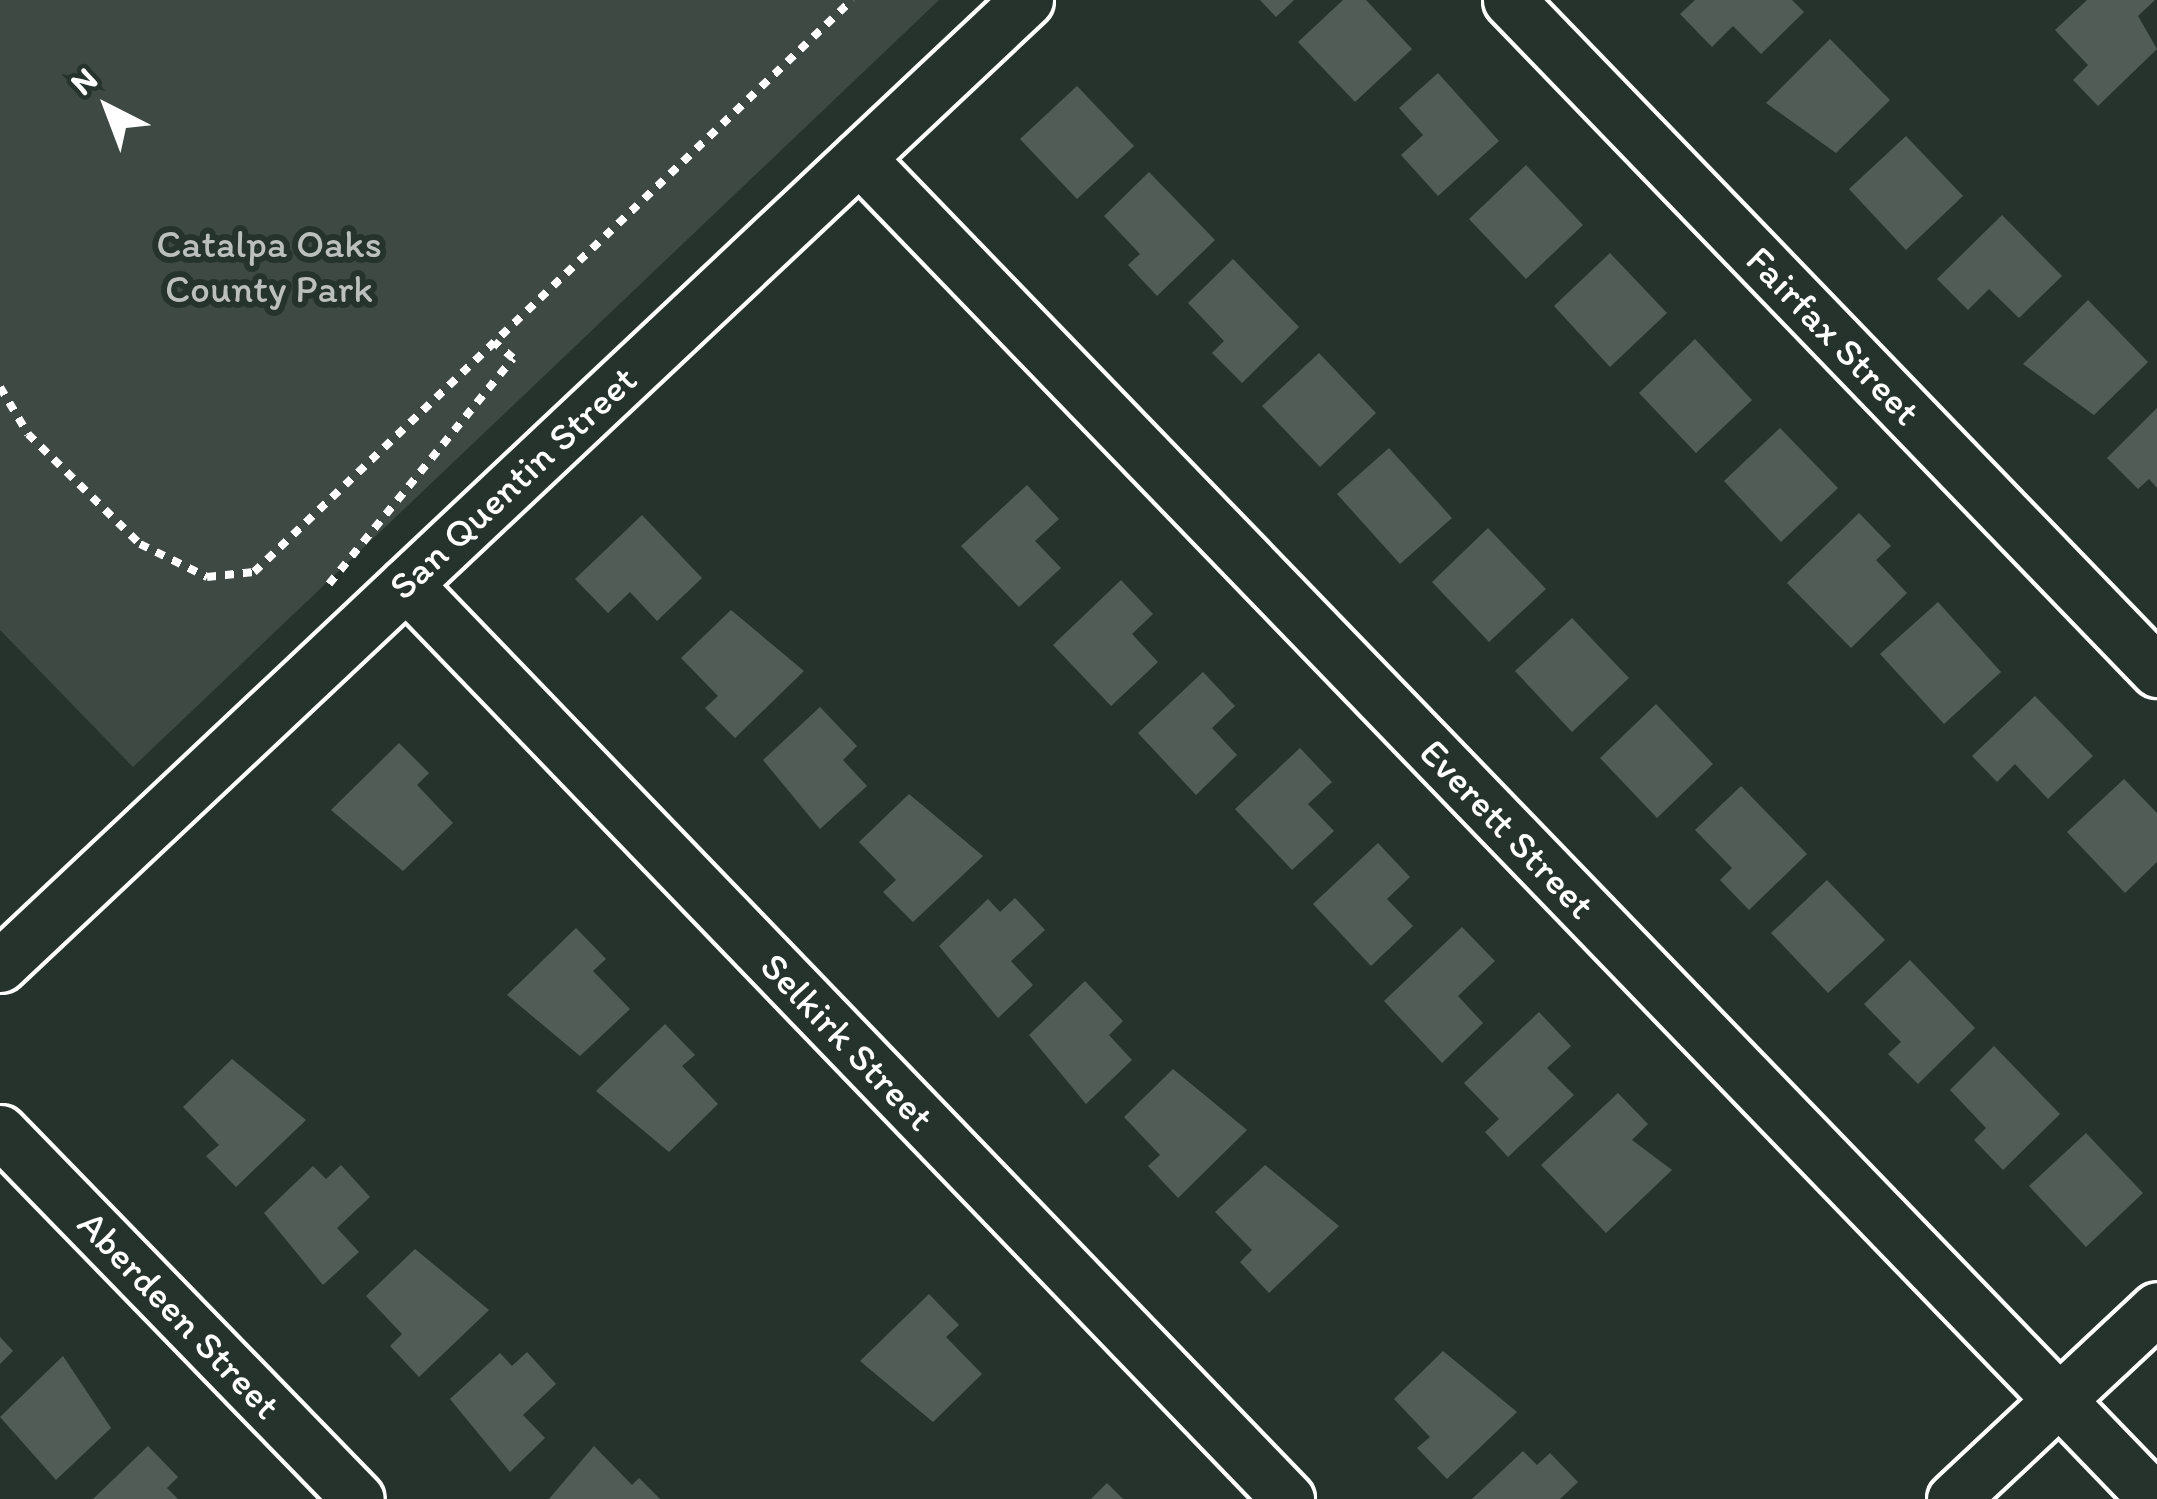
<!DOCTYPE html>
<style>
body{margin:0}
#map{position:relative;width:2157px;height:1499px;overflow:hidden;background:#26332d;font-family:Itim,sans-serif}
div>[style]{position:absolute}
.green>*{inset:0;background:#3e4944}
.building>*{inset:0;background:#515c57}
.path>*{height:8px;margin-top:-4px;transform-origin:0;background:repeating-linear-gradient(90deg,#fff 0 9px,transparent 0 18px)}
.roads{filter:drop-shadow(3px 0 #fff) drop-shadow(-3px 0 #fff) drop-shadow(0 3px #fff) drop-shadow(0 -3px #fff)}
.street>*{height:51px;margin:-25.5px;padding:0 25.5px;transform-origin:25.5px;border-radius:25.5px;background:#26332d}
span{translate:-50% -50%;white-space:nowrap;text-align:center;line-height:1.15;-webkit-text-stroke:12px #26332d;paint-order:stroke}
.park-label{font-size:39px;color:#bbbfbe}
.street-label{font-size:39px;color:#fff}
.north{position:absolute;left:48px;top:48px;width:120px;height:120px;-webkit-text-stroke:9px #26332d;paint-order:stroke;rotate:318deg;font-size:33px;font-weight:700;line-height:48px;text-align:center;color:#fff}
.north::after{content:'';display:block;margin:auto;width:42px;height:54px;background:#fff;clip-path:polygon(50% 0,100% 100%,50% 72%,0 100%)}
</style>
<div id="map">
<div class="green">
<div style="clip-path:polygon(0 0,939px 0,133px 767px,0 630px)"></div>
</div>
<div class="building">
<div style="clip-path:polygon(1260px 0,1294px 0,1276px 17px)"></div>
<div style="clip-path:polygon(1343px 0,1366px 0,1412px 49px,1355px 102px,1298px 42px)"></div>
<div style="clip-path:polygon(1695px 0,1792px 0,1804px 12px,1761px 54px,1733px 26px,1712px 47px,1680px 14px)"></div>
<div style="clip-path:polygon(2087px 0,2155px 0,2138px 16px,2157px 49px,2098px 106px,2073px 80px,2088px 65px,2055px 30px)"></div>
<div style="clip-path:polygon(1830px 39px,1890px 100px,1836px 153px,1766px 103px)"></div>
<div style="clip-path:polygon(1438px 73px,1499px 141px,1438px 196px,1401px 155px,1423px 135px,1399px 108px)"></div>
<div style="clip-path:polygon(1077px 86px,1134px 146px,1077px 199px,1020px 139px)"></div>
<div style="clip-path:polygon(1906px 136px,1963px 196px,1906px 250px,1849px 189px)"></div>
<div style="clip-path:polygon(1526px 165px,1583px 225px,1526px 279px,1469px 219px)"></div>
<div style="clip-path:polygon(1149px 172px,1215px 240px,1157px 296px,1128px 265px,1140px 254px,1104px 216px)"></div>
<div style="clip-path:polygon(2002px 215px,2062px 276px,2019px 318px,1989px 289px,1968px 310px,1937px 279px)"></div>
<div style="clip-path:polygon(1610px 253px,1667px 313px,1610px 367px,1554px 306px)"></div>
<div style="clip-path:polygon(1233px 259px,1299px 327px,1242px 383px,1212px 353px,1224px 341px,1188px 303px)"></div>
<div style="clip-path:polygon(2088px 300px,2148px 362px,2094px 415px,2023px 364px)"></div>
<div style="clip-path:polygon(1695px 339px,1752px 400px,1696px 453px,1639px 393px)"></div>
<div style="clip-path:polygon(1319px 353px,1376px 413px,1320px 467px,1262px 406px)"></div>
<div style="clip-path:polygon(2157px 408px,2157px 488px,2149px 479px,2138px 489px,2107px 458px)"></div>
<div style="clip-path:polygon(1780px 428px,1838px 488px,1781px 542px,1724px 481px)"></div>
<div style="clip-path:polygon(1389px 448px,1452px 518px,1400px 564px,1337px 494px)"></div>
<div style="clip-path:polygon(1027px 485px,1059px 519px,1035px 541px,1061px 568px,1019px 607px,961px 546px)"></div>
<div style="clip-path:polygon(1859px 513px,1891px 546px,1876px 560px,1907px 593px,1851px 648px,1787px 583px)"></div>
<div style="clip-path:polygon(642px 515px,702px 578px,657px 621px,630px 592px,608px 613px,575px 579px)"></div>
<div style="clip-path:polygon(1488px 528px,1546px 589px,1489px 642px,1432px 582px)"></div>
<div style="clip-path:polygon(1121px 580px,1153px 614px,1132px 634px,1158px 662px,1111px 706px,1053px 645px)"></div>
<div style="clip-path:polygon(1938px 602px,2001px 672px,1944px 724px,1880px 654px)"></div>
<div style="clip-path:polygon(731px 610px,804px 671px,735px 738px,705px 708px,718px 696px,681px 658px)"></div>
<div style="clip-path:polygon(1572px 618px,1629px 678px,1572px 732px,1515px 671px)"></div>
<div style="clip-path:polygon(1203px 672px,1235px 706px,1212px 728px,1237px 755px,1196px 795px,1138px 733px)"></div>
<div style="clip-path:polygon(2035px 696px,2093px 756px,2048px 799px,2015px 764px,1997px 782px,1972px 756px)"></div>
<div style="clip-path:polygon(1656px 704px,1713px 764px,1657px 818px,1600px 758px)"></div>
<div style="clip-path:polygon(820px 707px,857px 746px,843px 760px,867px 786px,820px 829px,763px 760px)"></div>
<div style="clip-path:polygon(399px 743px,429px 773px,417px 785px,453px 823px,403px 871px,331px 810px)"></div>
<div style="clip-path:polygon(1300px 748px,1332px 782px,1308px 804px,1334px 831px,1292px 870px,1235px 809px)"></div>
<div style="clip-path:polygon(2124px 779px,2157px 813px,2157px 862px,2125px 893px,2067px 832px)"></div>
<div style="clip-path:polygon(1741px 786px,1807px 854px,1749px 910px,1720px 880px,1732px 868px,1695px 830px)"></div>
<div style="clip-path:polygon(909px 794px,983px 856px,913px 922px,883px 892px,896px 880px,859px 842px)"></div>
<div style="clip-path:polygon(1378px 843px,1410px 877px,1387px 899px,1413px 926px,1371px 966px,1313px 904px)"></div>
<div style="clip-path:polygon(1827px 880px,1885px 940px,1828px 993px,1771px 933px)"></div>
<div style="clip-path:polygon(1015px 898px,1045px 930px,1011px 961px,1033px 985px,998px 1018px,939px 946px,988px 899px,1000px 912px)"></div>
<div style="clip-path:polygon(1462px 927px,1495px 961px,1458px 996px,1483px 1023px,1442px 1063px,1384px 1001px)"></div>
<div style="clip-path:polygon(576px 928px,606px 959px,593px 971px,630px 1009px,580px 1056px,507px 995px)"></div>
<div style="clip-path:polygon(1910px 960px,1975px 1028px,1918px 1084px,1888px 1054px,1901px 1042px,1864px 1004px)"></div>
<div style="clip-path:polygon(1085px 981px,1123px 1021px,1109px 1035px,1132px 1060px,1086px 1104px,1029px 1035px)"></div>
<div style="clip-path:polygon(1539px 1012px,1571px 1046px,1547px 1068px,1574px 1095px,1508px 1157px,1485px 1132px,1499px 1119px,1464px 1083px)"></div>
<div style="clip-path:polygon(665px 1024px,695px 1055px,682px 1066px,718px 1104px,669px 1152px,596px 1091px)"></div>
<div style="clip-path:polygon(1994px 1046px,2060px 1114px,2003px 1170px,1974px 1140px,1986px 1128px,1950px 1090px)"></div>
<div style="clip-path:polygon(232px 1059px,306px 1120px,236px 1187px,206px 1156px,219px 1145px,183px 1107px)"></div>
<div style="clip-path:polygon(1173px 1069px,1247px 1130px,1178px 1198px,1148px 1166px,1160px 1155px,1124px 1117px)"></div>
<div style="clip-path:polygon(1618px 1093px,1648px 1124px,1632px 1140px,1672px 1170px,1606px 1233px,1541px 1165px)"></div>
<div style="clip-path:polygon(2086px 1133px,2143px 1193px,2086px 1247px,2029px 1186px)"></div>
<div style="clip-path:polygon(341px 1165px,370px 1197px,337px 1228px,359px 1252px,323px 1285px,264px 1213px,313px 1166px,326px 1179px)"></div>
<div style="clip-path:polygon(1265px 1165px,1339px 1226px,1269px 1293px,1240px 1262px,1252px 1250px,1215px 1212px)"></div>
<div style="clip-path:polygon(415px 1249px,489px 1310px,419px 1377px,390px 1346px,402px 1334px,366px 1296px)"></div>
<div style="clip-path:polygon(929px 1294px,959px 1325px,946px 1337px,982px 1374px,933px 1422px,860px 1361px)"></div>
<div style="clip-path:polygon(0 1337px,13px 1351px,0 1364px)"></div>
<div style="clip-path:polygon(1443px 1351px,1517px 1412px,1447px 1479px,1417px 1448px,1430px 1437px,1394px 1399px)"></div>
<div style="clip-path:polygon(527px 1352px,556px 1384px,523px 1415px,545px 1438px,510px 1472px,450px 1399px,500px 1353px,512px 1366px)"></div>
<div style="clip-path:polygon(63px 1356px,111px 1428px,56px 1480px,0 1417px)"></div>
<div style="clip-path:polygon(148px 1446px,178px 1477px,167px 1488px,178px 1499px,93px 1499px)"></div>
<div style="clip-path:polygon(594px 1446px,632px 1485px,639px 1478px,660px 1499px,549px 1499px)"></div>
<div style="clip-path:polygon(1523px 1451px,1537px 1465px,1550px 1453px,1578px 1482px,1560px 1499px,1472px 1499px)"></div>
<div style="clip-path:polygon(1107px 1483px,1123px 1499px,1091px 1499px)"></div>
</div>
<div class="path">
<div style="left:0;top:387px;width:55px;rotate:59.2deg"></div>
<div style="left:28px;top:434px;width:157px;rotate:44.5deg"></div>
<div style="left:140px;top:544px;width:75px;rotate:26.2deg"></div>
<div style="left:207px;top:577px;width:47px;rotate:-6.1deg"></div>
<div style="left:254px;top:572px;width:828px;rotate:-43.73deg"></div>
<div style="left:329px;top:584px;width:291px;rotate:-50.8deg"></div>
<div style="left:513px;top:358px;width:25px;rotate:-140deg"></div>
</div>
<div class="roads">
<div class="street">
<div style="left:1509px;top:0;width:933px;rotate:46deg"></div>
<div style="left:859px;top:158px;width:1865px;rotate:45.98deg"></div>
<div style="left:406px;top:584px;width:1271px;rotate:46.05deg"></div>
<div style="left:0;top:966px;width:1410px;rotate:-43.25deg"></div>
<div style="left:0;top:1131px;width:513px;rotate:45.79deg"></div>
<div style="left:1953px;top:1499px;width:279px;rotate:-43.1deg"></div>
</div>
</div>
<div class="park-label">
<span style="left:269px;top:267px">Catalpa Oaks<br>County Park</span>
</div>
<div class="street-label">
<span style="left:1833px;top:336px;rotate:46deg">Fairfax Street</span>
<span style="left:513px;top:483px;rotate:-43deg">San Quentin Street</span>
<span style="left:1507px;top:829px;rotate:46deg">Everett Street</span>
<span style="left:847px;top:1042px;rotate:46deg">Selkirk Street</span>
<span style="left:179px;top:1315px;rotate:46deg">Aberdeen Street</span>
</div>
<div class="north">N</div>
</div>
